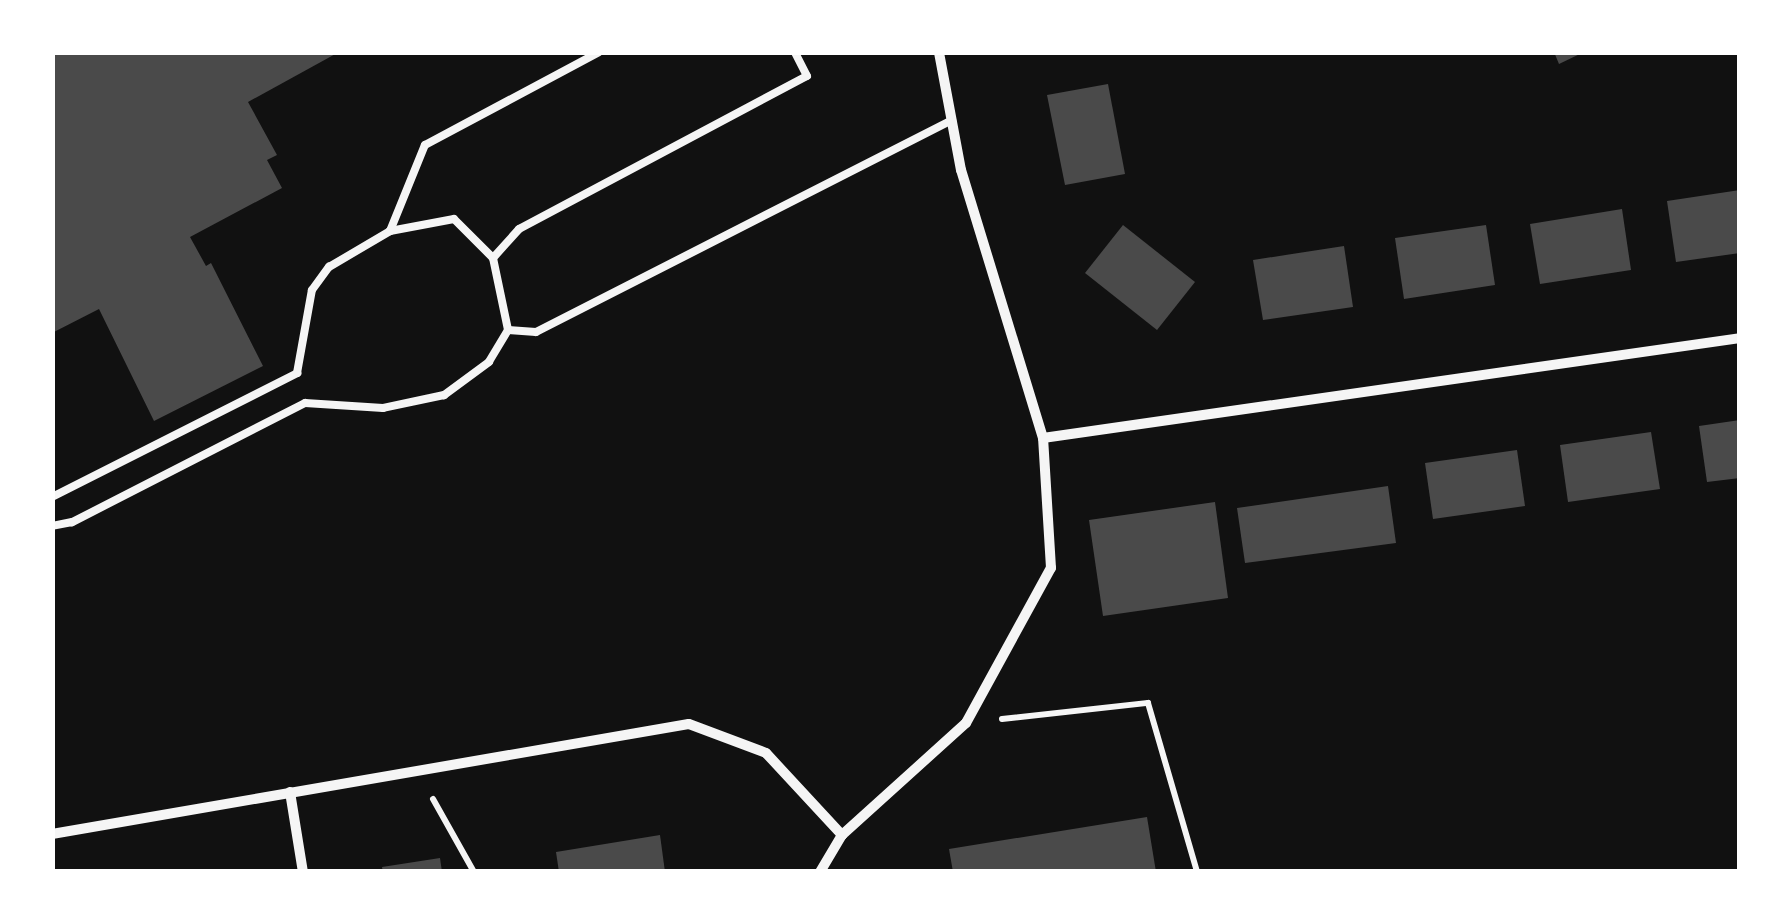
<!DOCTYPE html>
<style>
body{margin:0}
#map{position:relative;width:1792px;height:924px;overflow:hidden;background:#111;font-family:Montserrat,sans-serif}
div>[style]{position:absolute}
.building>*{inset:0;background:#4a4a4a}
.path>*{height:6px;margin:-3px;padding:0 3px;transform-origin:3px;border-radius:3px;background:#f5f5f5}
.service>*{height:8px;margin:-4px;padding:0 4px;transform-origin:4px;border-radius:4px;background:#f5f5f5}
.minor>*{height:10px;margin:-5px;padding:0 5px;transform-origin:5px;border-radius:5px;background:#f5f5f5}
span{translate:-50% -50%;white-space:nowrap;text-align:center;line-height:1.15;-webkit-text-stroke:8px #fff;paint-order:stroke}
.frame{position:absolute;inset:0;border:55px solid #fff;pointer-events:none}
</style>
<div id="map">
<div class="building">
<div style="clip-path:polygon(52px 52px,339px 52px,248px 102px,277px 155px,267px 160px,282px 188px,190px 237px,206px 266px,211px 263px,263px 366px,154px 421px,99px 309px,52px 333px)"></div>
<div style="clip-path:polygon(1554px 52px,1584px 52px,1559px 64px)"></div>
<div style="clip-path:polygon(1108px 84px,1125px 174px,1065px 185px,1047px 95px)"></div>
<div style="clip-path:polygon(1740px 190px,1740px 253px,1676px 262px,1667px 201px)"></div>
<div style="clip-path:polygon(1622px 209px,1631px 270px,1540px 284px,1530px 224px)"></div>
<div style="clip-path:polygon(1123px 225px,1195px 282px,1157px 330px,1085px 273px)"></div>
<div style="clip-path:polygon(1486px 225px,1495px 285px,1404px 299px,1395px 238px)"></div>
<div style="clip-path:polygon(1344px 246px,1353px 307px,1263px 320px,1253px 260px)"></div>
<div style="clip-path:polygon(1740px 420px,1740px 478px,1707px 482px,1699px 426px)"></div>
<div style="clip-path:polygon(1651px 432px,1660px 489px,1568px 502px,1560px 445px)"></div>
<div style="clip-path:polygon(1517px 450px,1525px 506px,1433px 519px,1425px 463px)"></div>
<div style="clip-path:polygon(1388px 486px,1396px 543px,1245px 563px,1237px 508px)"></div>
<div style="clip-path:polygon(1215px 502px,1228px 598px,1103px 616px,1089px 520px)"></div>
<div style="clip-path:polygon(1147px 817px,1156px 872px,953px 872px,949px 849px)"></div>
<div style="clip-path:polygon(660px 835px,665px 872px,559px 872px,556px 852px)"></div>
<div style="clip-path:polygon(440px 858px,442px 872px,383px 872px,382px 867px)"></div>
</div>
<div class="path">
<div style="left:1002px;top:719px;width:147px;rotate:-6.3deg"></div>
<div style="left:1148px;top:703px;width:176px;rotate:73.8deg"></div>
<div style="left:433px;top:799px;width:84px;rotate:60.7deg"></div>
</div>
<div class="service">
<div style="left:390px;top:231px;width:93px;rotate:-67.9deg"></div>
<div style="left:425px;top:145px;width:197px;rotate:-28.1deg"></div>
<div style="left:493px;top:258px;width:39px;rotate:-48deg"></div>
<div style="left:519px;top:229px;width:326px;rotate:-28deg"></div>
<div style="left:807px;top:76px;width:27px;rotate:-117deg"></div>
<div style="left:508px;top:330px;width:28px;rotate:4deg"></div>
<div style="left:536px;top:332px;width:467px;rotate:-27deg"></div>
<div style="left:52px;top:497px;width:275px;rotate:-26.8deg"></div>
<div style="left:297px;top:373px;width:84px;rotate:-79.8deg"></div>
<div style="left:312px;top:290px;width:29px;rotate:-54deg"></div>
<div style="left:329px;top:267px;width:71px;rotate:-30.5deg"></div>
<div style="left:390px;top:231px;width:65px;rotate:-10.6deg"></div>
<div style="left:454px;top:219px;width:55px;rotate:45deg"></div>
<div style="left:493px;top:258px;width:74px;rotate:78.2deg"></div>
<div style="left:508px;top:330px;width:37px;rotate:121deg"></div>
<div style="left:489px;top:362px;width:56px;rotate:143.7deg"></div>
<div style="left:444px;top:395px;width:62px;rotate:168deg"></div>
<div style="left:383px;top:408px;width:78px;rotate:-176.3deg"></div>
<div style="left:305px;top:403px;width:262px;rotate:152.9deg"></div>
<div style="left:72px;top:522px;width:20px;rotate:169deg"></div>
</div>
<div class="minor">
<div style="left:1043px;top:438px;width:704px;rotate:-8.16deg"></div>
<div style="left:290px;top:792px;width:81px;rotate:80.8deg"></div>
<div style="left:52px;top:834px;width:646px;rotate:-9.8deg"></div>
<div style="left:689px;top:724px;width:82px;rotate:20.6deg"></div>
<div style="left:766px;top:753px;width:112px;rotate:47.2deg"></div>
<div style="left:820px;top:872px;width:43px;rotate:-59.3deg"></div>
<div style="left:842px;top:835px;width:167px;rotate:-42.1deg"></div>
<div style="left:966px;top:723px;width:177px;rotate:-61.3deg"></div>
<div style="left:1051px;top:568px;width:130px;rotate:-93.5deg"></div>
<div style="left:1043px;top:438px;width:280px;rotate:-107deg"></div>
<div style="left:961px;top:170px;width:120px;rotate:-100.6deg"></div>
</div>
<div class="frame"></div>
</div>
